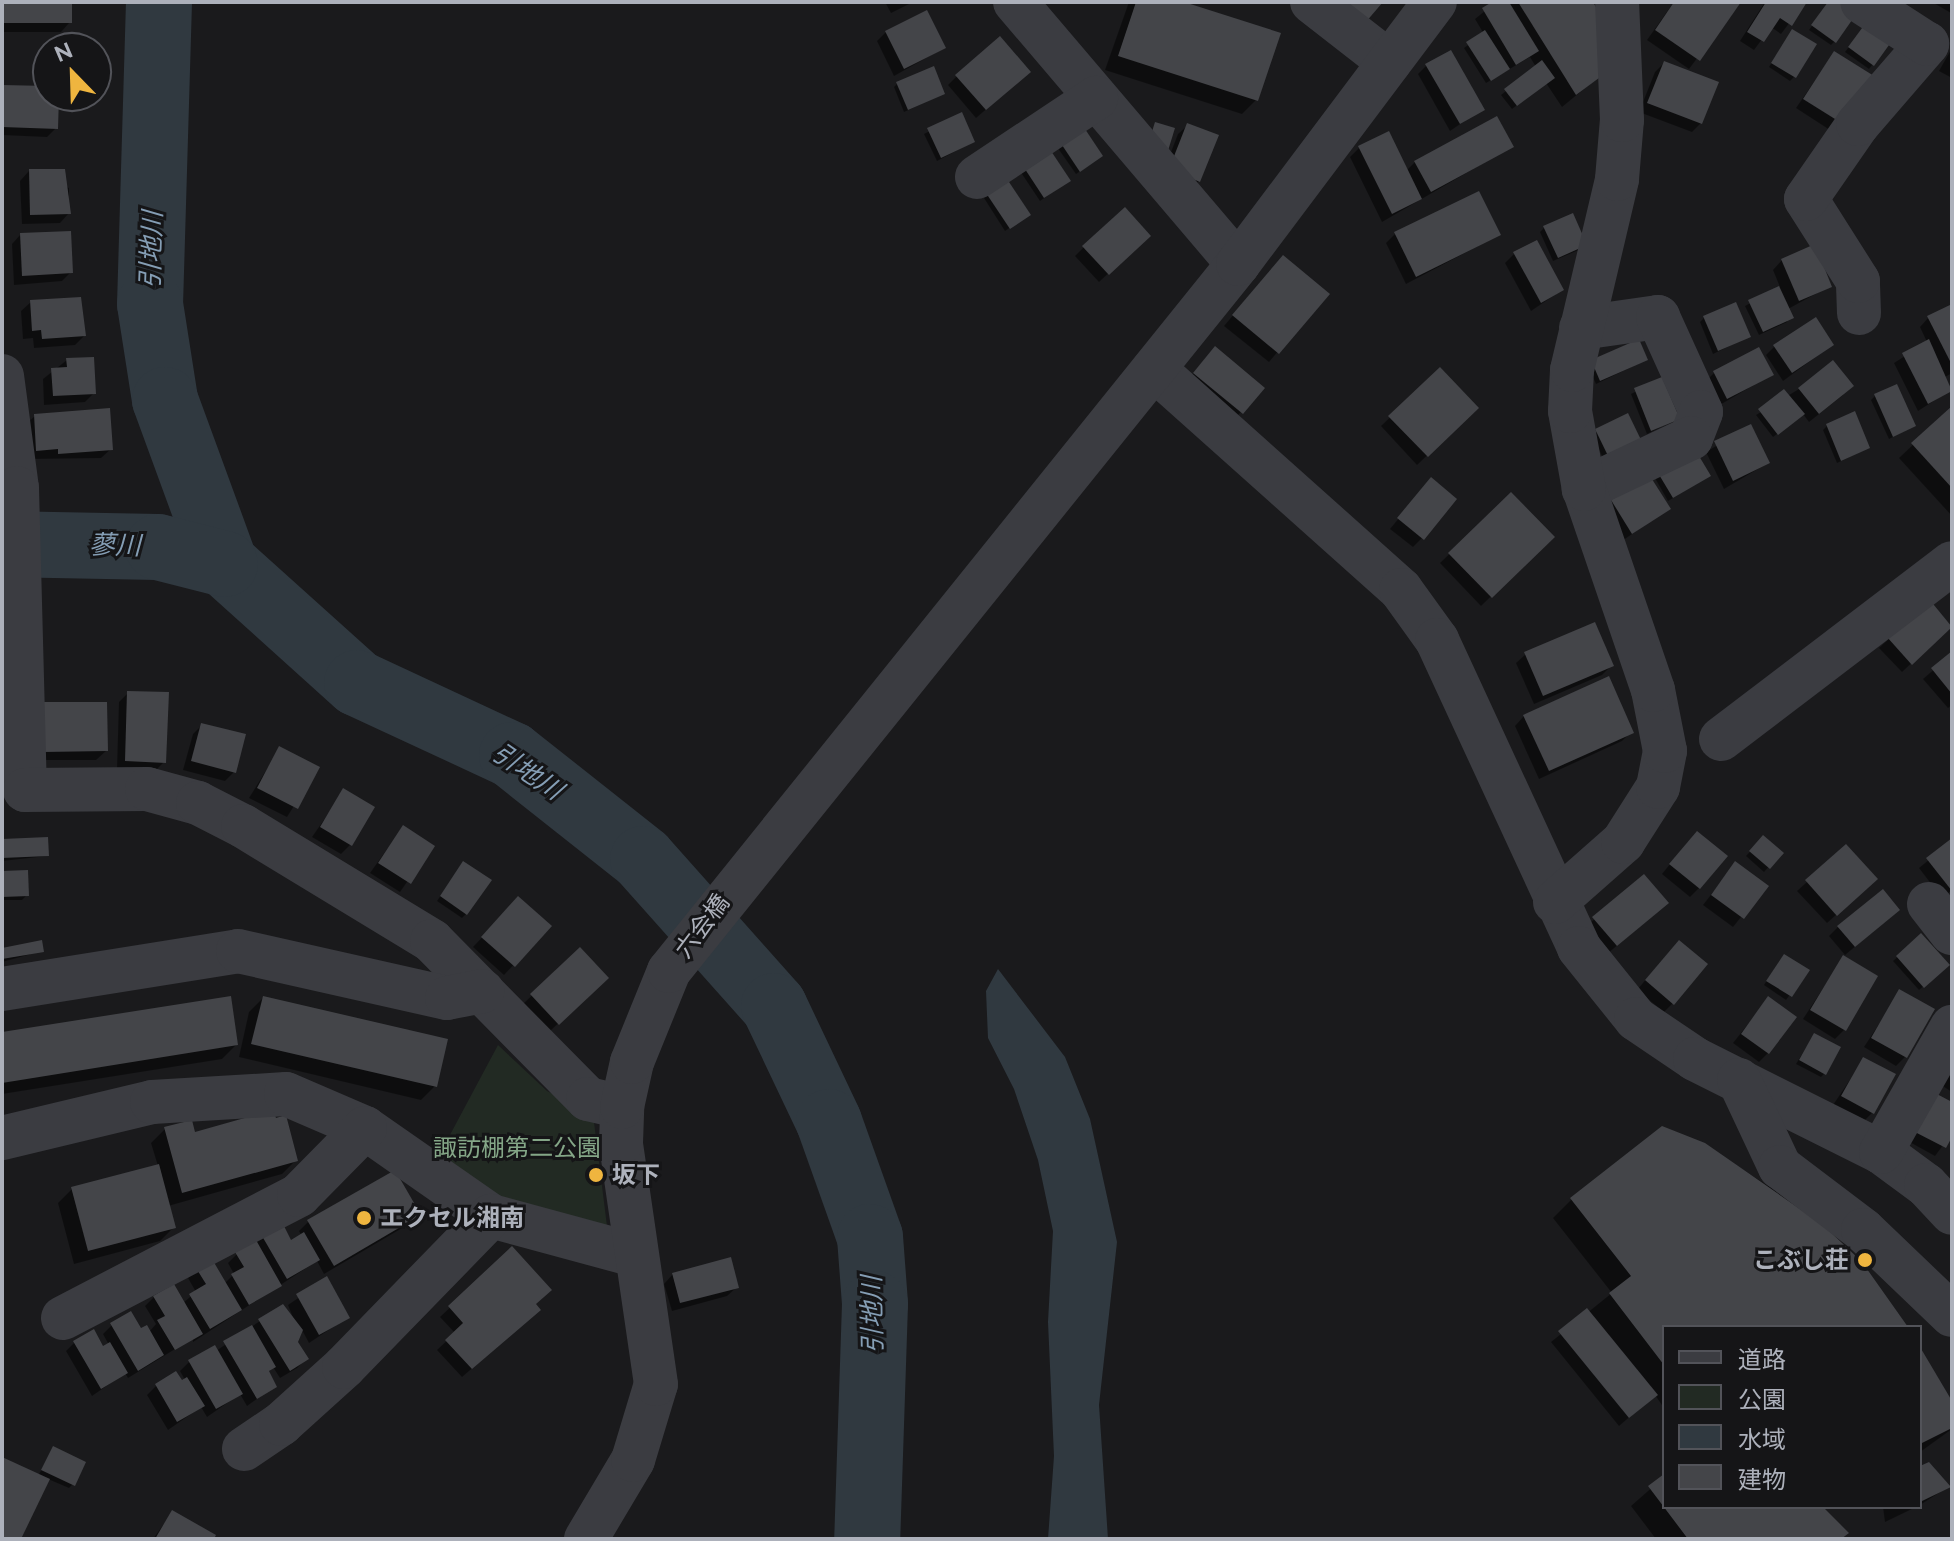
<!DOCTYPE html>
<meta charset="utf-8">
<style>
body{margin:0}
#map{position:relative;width:1954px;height:1541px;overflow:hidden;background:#1a1a1c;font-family:Raleway,"Noto Sans JP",sans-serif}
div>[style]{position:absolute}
.green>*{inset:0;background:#222a23}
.water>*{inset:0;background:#303940}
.shadow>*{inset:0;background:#0007}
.river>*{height:66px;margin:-33px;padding:0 33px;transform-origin:33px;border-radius:33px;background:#303940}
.building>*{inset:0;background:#444549}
.minor>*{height:44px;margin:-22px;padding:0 22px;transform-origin:22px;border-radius:22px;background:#3b3c41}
.dots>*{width:22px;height:22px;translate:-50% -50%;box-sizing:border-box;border:4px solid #151517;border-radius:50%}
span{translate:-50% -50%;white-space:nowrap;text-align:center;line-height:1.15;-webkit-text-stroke:6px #151517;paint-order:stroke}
.street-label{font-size:24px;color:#adb1bb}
.park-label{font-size:24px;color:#84a687}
.poi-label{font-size:24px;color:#adb1bb;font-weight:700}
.left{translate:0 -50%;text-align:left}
.right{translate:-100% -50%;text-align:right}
.water-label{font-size:26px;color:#859eb5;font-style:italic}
.frame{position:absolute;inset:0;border:4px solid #adb1bb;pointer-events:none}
.legend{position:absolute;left:1662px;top:1325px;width:260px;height:184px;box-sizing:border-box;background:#151517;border:2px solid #525359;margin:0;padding:10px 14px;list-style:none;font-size:24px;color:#adb1bb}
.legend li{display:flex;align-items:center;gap:16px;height:40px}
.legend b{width:40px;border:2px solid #525359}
.north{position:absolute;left:32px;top:32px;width:80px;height:80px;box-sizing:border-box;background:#151517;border:2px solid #525359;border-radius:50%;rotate:337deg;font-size:22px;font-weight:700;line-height:32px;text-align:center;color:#adb1bb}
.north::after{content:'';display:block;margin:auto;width:28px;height:36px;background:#efb53f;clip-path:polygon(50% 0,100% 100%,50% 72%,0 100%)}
</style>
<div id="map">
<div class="green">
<div style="clip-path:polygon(498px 1045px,547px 1091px,593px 1114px,608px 1234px,428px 1176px)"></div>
</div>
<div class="water">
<div style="clip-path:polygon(998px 969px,1065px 1057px,1090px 1119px,1117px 1242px,1099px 1405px,1108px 1539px,1048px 1539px,1054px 1456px,1048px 1322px,1053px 1231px,1038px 1160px,1014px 1089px,988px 1038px,986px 991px)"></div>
</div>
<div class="shadow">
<div style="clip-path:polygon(2px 2px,70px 2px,70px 22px,61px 32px,2px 32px)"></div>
<div style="clip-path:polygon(885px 2px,913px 2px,891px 13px)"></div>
<div style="clip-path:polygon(1129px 2px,1177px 2px,1256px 100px,1242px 114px,1105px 70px)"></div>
<div style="clip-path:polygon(1496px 2px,1591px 2px,1601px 75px,1562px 107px,1546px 83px,1512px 109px,1501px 95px,1536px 67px,1530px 57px,1486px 83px,1464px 48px,1484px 34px,1475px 19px)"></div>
<div style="clip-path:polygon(1674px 2px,1739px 2px,1689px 69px,1647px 40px)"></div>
<div style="clip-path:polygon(1765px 2px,1805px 2px,1781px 34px,1771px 27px,1754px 50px,1740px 41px)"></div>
<div style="clip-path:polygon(1829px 2px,1835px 41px,1831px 45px,1809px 30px)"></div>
<div style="clip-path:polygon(1932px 2px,1952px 2px,1952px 12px,1951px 13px)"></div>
<div style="clip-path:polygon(1865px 26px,1892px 39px,1869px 69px,1845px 52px)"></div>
<div style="clip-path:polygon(886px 32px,944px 48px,894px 76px,877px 41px)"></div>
<div style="clip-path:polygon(1789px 36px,1794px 77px,1790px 81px,1769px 67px)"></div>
<div style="clip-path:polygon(1952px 48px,1952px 78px,1939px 71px)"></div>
<div style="clip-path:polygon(1834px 53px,1871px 77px,1833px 132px,1796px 108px)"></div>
<div style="clip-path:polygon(1664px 63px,1701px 123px,1692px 132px,1639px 112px,1655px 72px)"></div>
<div style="clip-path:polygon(1427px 65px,1482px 109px,1450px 131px,1418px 74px)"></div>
<div style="clip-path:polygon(957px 76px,1019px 81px,976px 118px,948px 85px)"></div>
<div style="clip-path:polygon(898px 83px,943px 94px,904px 112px,894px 87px)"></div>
<div style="clip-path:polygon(2px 87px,48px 88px,48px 96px,57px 96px,56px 128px,47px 137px,2px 135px)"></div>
<div style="clip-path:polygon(961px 115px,973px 142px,937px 161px,924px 134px)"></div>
<div style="clip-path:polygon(1188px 125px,1199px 181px,1190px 190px,1161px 178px,1178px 134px)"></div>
<div style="clip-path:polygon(1059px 141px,1097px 160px,1076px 174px,1055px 144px)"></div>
<div style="clip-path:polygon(1511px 147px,1382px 222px,1350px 157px,1359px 148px,1406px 171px,1415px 162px)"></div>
<div style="clip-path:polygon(1022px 164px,1064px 184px,1040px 201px,1018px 168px)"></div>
<div style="clip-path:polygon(29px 171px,69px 188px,69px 213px,60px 223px,22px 224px,20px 181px)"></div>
<div style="clip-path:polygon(987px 194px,1024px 218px,1005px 231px,984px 198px)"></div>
<div style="clip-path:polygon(1544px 228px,1581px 249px,1553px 261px,1540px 232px)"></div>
<div style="clip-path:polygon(21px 234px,71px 272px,62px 281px,14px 285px,12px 244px)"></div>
<div style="clip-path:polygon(1395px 234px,1499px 235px,1406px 284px,1386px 243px)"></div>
<div style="clip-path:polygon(1139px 245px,1099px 282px,1075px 256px,1084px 247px)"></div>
<div style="clip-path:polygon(1514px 254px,1562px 290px,1531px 311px,1505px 263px)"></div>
<div style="clip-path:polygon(1782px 260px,1830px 286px,1788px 309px,1787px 322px,1759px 335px,1745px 306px,1780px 287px,1773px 270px)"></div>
<div style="clip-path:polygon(1274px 267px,1327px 294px,1269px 362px,1224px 326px)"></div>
<div style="clip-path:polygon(31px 302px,84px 336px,75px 345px,34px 348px,33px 338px,23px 339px,21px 311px)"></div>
<div style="clip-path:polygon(1952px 307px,1952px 373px,1945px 377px,1951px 390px,1918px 411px,1894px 363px,1927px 342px,1920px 327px,1929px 317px)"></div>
<div style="clip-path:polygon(1704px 318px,1748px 337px,1713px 354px,1700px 322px)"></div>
<div style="clip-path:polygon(1832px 345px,1783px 381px,1766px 355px,1775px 346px)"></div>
<div style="clip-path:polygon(1206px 358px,1262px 388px,1232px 422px,1185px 383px)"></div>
<div style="clip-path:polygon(67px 360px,94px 393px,85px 402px,44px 405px,43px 379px)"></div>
<div style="clip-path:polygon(1646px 360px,1596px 384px,1588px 366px)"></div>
<div style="clip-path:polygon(1440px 370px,1477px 408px,1417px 465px,1381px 426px)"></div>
<div style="clip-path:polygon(1714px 373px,1771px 375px,1718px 406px,1705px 382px)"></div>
<div style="clip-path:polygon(1661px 379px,1678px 418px,1647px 434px,1631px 394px)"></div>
<div style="clip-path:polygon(1799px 389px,1843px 395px,1809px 422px,1803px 414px,1773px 437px,1756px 415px)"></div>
<div style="clip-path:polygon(1875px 396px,1914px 426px,1889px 439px,1871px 400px)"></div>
<div style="clip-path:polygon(1952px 408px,1952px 516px,1899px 458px)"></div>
<div style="clip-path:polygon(1627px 415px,1605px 462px,1592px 435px)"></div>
<div style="clip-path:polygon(35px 416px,111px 449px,101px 458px,28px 459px,25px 425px)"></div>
<div style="clip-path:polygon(1750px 426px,1768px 463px,1724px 489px,1706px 452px)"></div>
<div style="clip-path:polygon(1827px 426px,1868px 448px,1837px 463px,1823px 430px)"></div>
<div style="clip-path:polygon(1659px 474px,1705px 479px,1668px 501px,1655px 478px)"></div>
<div style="clip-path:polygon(1423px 489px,1422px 538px,1413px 547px,1390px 529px)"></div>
<div style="clip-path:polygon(1511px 495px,1552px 537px,1481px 606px,1440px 563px)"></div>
<div style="clip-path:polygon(1612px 501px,1668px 509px,1622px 541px,1603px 510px)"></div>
<div style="clip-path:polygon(1929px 602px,1951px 626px,1902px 672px,1879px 648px)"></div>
<div style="clip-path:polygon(1526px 654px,1611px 666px,1602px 675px,1534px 704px,1516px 663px)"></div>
<div style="clip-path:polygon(1952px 654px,1952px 705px,1948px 708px,1923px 679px)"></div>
<div style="clip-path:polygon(128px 693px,164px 762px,155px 771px,117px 769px,119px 702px)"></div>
<div style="clip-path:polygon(35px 713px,106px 751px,96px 760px,35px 760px)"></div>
<div style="clip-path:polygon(1524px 716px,1631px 732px,1622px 741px,1539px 779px,1515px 726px)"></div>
<div style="clip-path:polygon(202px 725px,234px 772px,225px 781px,183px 770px,193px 734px)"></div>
<div style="clip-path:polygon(280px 748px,318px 768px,287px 817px,249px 798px)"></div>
<div style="clip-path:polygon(344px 791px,350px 845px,341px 854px,312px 837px)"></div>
<div style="clip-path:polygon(403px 827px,432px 846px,400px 892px,370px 873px)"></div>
<div style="clip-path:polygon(1763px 838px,1781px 853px,1764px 872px,1746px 856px)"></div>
<div style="clip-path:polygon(2px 841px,47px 856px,2px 861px)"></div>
<div style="clip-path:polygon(1952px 841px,1952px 890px,1942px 898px,1919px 868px)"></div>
<div style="clip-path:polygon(1688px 842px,1699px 888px,1690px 897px,1662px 874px)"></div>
<div style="clip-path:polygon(1846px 847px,1866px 888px,1827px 923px,1797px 891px)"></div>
<div style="clip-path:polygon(1735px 864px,1766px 886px,1733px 927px,1703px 905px)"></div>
<div style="clip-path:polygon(460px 868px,466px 914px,462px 918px,437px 901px)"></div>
<div style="clip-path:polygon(2px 873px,26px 896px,22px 900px,2px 900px)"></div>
<div style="clip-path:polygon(1644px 877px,1657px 912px,1607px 954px,1584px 928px)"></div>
<div style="clip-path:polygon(510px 908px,549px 927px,504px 975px,473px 947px)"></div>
<div style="clip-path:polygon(1888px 919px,1845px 955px,1829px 936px,1838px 927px)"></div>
<div style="clip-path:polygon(1921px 936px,1947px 965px,1919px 990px,1893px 961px)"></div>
<div style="clip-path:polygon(2px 950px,42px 951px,2px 962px)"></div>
<div style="clip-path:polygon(580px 950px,597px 987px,549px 1032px,523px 1004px)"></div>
<div style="clip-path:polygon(1670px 951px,1673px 1003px,1664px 1012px,1637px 990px)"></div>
<div style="clip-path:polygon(1843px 958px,1844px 1030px,1835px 1039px,1803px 1019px)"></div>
<div style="clip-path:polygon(1780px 960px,1807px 971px,1786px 1000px,1764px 985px)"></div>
<div style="clip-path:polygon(1900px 992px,1905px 1057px,1896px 1066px,1864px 1047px)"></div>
<div style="clip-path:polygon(263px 998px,435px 1086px,421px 1100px,239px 1057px,249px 1012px)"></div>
<div style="clip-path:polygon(1768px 999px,1768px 1053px,1759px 1062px,1733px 1043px)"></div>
<div style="clip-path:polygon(2px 1034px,236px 1045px,222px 1059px,2px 1094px)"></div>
<div style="clip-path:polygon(1814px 1035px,1825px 1073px,1821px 1077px,1796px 1064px)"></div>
<div style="clip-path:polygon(1864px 1059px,1872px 1113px,1863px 1122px,1833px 1105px)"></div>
<div style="clip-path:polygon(1952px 1061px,1952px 1092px,1938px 1083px)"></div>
<div style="clip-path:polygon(1952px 1105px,1952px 1133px,1935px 1156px,1906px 1140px)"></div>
<div style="clip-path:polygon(165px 1129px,296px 1160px,282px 1174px,168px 1206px,174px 1227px,160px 1241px,74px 1264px,58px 1203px,72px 1189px,158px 1166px,151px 1143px)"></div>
<div style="clip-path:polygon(1705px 1145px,1785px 1197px,1861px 1264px,1903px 1327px,1664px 1327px,1664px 1408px,1655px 1395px,1619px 1426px,1551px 1342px,1612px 1293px,1553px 1218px,1571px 1200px)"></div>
<div style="clip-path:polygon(394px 1172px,418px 1215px,409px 1224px,324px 1274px,317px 1261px,193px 1342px,193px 1338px,128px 1378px,125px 1373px,92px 1396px,66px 1351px,75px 1342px,103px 1348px,109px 1345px,103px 1334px,112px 1325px,149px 1332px,156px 1324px,145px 1306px,154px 1297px,183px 1303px,196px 1292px,188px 1278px,198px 1269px,224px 1284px,234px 1274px,228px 1263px,237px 1254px,264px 1238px,290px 1242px,302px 1236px,299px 1231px,308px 1222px)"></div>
<div style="clip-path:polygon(512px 1249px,534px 1305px,529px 1319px,462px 1377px,437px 1350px,455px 1333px,440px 1317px)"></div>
<div style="clip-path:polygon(673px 1274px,737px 1287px,727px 1296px,672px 1311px,664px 1284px)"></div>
<div style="clip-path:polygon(326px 1279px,348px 1317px,309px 1343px,301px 1328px,296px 1342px,306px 1359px,297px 1368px,280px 1378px,273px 1367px,267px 1373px,275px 1386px,247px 1406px,240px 1394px,207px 1417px,201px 1407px,168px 1430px,147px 1395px,156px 1386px,176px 1374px,181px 1383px,185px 1380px,180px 1371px,189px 1362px,216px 1351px,260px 1321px,296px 1325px,288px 1305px)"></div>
<div style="clip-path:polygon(1920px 1352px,1952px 1407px,1952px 1429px,1920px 1452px)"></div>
<div style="clip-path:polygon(53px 1449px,73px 1484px,69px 1488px,48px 1479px,19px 1539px,2px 1539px,2px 1459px,38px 1476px)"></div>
<div style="clip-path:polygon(1920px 1468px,1948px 1487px,1920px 1505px)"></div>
<div style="clip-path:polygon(1664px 1477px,1664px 1507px,1820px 1507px,1840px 1539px,1656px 1539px,1631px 1506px)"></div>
<div style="clip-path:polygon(1883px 1507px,1916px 1507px,1885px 1522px)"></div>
<div style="clip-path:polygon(172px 1513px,211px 1539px,153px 1539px)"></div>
</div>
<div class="river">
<div style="left:159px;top:2px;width:302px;rotate:91.7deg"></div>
<div style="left:150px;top:304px;width:97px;rotate:81.1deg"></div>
<div style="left:165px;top:400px;width:175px;rotate:69.9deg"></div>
<div style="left:225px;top:564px;width:178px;rotate:42deg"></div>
<div style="left:357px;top:683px;width:171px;rotate:24.9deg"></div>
<div style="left:512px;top:755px;width:167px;rotate:38.4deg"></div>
<div style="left:643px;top:859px;width:197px;rotate:48.3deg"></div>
<div style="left:774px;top:1006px;width:128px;rotate:64.6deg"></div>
<div style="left:829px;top:1122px;width:122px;rotate:70.4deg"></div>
<div style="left:870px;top:1237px;width:67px;rotate:85.7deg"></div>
<div style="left:875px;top:1304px;width:235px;rotate:91.9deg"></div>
<div style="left:2px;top:544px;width:156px;rotate:1.1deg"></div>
<div style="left:158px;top:547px;width:69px;rotate:14.2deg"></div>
</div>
<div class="building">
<div style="clip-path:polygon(2px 2px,72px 2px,72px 23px,2px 23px)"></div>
<div style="clip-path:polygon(1136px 2px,1184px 2px,1281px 33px,1258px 101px,1118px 56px)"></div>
<div style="clip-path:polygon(1338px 2px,1383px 2px,1365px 23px)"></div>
<div style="clip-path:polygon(1492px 2px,1509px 2px,1539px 51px,1516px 65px,1482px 8px)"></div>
<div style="clip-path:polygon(1518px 2px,1593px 2px,1603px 19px,1603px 75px,1576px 95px)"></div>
<div style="clip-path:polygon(1674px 2px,1741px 2px,1700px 61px,1655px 30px)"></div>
<div style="clip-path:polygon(1766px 2px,1807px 2px,1792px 26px,1780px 18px,1764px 42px,1747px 32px)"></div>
<div style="clip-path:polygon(1828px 2px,1848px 2px,1859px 10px,1836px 43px,1811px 25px)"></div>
<div style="clip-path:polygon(927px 10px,946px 48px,904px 69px,885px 31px)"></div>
<div style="clip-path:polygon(1868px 20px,1894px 38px,1874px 66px,1848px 47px)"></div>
<div style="clip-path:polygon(1792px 29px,1817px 44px,1796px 78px,1771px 63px)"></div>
<div style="clip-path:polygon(1485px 30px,1510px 69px,1491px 81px,1466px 42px)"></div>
<div style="clip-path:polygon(1000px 36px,1031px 72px,986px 110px,955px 75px)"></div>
<div style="clip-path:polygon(1451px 50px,1485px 110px,1460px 124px,1425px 64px)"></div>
<div style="clip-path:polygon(1834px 51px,1874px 76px,1843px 124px,1803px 99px)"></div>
<div style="clip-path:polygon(1542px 60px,1555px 78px,1517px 106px,1504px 89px)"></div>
<div style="clip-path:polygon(1664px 61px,1719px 82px,1702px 124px,1647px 103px)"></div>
<div style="clip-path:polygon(934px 66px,945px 94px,908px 110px,896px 82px)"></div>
<div style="clip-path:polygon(2px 85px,48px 86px,48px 96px,59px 96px,58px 129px,2px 127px)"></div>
<div style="clip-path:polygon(962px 112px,975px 142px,941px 158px,927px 128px)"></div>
<div style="clip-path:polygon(1497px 116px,1514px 147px,1431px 192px,1414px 161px)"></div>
<div style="clip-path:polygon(1155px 122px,1175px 128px,1167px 154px,1147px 148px)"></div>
<div style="clip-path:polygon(1081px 123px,1103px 156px,1080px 172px,1058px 139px)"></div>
<div style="clip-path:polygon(1187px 123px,1219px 135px,1200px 182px,1169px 169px)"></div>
<div style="clip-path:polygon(1389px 131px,1422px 199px,1392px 214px,1358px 146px)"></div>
<div style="clip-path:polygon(1047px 145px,1071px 181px,1044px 198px,1021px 163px)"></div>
<div style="clip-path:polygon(29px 169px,65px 169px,71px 214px,30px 215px)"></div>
<div style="clip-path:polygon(1007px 179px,1031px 215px,1010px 229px,986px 193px)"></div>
<div style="clip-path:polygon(1479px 191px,1501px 235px,1416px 277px,1394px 232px)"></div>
<div style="clip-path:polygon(1125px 207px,1151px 236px,1109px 275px,1082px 246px)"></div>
<div style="clip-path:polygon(1573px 213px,1587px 245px,1558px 258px,1543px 226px)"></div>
<div style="clip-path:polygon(71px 231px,73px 273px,22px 276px,20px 233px)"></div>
<div style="clip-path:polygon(1537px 240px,1564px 290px,1541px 303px,1513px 252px)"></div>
<div style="clip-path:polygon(1815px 244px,1832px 287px,1799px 301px,1781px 259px)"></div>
<div style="clip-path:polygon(1283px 255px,1330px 294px,1279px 354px,1232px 315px)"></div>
<div style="clip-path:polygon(1779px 286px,1794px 318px,1763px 332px,1748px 300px)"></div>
<div style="clip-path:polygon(81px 297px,86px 336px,42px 339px,41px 330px,32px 331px,30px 300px)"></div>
<div style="clip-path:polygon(1736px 302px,1751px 337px,1718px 351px,1703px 316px)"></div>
<div style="clip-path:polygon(1952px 304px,1952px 365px,1927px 316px)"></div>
<div style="clip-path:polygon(1816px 317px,1834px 345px,1792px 373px,1773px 345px)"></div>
<div style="clip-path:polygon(1639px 339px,1648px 360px,1600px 381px,1591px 360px)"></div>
<div style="clip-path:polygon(1929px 339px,1952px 391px,1928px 404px,1902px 353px)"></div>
<div style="clip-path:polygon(1215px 346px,1265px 388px,1243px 414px,1193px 373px)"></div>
<div style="clip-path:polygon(1759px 347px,1774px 375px,1727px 399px,1713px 371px)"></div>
<div style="clip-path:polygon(94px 357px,96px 394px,53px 396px,51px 368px,67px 367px,66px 358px)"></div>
<div style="clip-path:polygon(1833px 360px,1854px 386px,1819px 414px,1798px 388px)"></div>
<div style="clip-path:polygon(1440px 367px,1479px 408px,1428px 457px,1388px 416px)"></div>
<div style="clip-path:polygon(1662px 377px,1680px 419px,1651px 431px,1634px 388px)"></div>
<div style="clip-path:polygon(1897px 384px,1916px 426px,1893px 437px,1874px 394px)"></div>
<div style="clip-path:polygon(1784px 389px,1805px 414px,1778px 435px,1758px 409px)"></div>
<div style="clip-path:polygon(1952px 406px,1952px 488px,1911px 443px)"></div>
<div style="clip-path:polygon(110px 408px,113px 450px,58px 454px,58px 449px,36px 451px,34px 414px)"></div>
<div style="clip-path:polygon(1855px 411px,1870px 448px,1841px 461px,1826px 424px)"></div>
<div style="clip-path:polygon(1628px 413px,1643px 444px,1610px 460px,1595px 429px)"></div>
<div style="clip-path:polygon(1751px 424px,1770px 463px,1733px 481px,1714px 441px)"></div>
<div style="clip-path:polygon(1696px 451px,1711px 476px,1673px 498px,1658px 473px)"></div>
<div style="clip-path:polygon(1650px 476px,1671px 509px,1632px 534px,1611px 500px)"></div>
<div style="clip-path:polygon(1431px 477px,1457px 499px,1424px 540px,1397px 518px)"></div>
<div style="clip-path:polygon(1511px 492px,1555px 537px,1492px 598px,1448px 553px)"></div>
<div style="clip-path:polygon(1929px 599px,1952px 627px,1912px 665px,1887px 637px)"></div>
<div style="clip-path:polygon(1595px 622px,1614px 666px,1543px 696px,1524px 652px)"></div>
<div style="clip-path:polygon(1952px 651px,1952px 694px,1931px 668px)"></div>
<div style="clip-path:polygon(1609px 676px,1634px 733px,1549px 771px,1523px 715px)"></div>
<div style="clip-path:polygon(127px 691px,169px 692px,166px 763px,125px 761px)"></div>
<div style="clip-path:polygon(43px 702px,107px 702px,108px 751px,43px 752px)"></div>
<div style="clip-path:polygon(201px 723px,246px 734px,236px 773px,191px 761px)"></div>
<div style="clip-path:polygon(279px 746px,320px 767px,298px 809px,257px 788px)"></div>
<div style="clip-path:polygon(343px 788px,375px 807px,352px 846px,320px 827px)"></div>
<div style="clip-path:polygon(403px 825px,435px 846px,411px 884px,378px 863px)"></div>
<div style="clip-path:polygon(1697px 831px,1728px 856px,1700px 889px,1669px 864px)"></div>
<div style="clip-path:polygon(1763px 835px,1784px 853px,1770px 869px,1749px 851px)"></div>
<div style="clip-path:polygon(48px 837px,49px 856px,2px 858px,2px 839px)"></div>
<div style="clip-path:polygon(1952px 838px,1952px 891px,1926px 858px)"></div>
<div style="clip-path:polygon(1846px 844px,1878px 879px,1837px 916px,1805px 880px)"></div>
<div style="clip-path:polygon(463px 861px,492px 880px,467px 915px,440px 896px)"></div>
<div style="clip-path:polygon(1735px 861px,1769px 886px,1744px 919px,1711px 895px)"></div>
<div style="clip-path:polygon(28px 870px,29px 896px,2px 897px,2px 871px)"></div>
<div style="clip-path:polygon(1644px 874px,1669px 903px,1617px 946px,1592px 917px)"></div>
<div style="clip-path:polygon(1883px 889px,1900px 910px,1855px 947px,1837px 926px)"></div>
<div style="clip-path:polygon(518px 896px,552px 926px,515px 967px,481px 937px)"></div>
<div style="clip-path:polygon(1921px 933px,1950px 965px,1924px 988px,1896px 956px)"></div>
<div style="clip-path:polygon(42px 940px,44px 952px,2px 959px,2px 948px)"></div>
<div style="clip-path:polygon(1679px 940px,1708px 964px,1674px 1005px,1645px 980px)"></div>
<div style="clip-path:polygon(580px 947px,609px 978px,559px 1025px,530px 994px)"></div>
<div style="clip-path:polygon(1784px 954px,1810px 970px,1792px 997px,1766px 981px)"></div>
<div style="clip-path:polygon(1843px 955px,1878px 976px,1846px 1031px,1810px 1010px)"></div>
<div style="clip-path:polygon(1899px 989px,1935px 1009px,1907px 1058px,1871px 1038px)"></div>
<div style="clip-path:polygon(231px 996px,238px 1045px,2px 1083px,2px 1032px)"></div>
<div style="clip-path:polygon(263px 996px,448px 1039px,437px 1087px,251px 1044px)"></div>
<div style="clip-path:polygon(1768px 996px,1797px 1017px,1769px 1054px,1741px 1034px)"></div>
<div style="clip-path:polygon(1814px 1033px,1841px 1047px,1826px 1075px,1799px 1060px)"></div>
<div style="clip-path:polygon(1863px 1057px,1896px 1074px,1874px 1114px,1841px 1096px)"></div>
<div style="clip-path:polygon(1935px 1093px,1952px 1102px,1952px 1137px,1946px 1148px,1913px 1131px)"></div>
<div style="clip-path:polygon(273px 1110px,276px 1118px,286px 1115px,298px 1161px,182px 1193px,164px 1127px,192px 1120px,195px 1132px)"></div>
<div style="clip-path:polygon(1662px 1126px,1705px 1143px,1823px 1225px,1862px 1262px,1908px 1327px,1664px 1327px,1664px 1365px,1609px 1293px,1631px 1276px,1570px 1198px)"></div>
<div style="clip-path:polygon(159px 1164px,176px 1228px,88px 1251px,71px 1187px)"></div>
<div style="clip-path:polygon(395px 1170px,421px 1215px,334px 1266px,307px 1220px)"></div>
<div style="clip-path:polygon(283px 1224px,291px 1240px,304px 1232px,320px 1260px,287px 1279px,262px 1236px)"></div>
<div style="clip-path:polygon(256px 1240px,282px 1286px,249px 1305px,231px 1274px,244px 1267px,235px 1252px)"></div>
<div style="clip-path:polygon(512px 1246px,552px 1290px,536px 1304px,541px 1310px,472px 1369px,445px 1340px,463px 1323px,448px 1306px)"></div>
<div style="clip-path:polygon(731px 1257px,739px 1288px,680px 1303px,672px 1273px)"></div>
<div style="clip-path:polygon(212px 1259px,242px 1310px,210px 1329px,189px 1294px,206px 1284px,196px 1268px)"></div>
<div style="clip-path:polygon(327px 1276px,350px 1318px,319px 1335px,296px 1294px)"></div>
<div style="clip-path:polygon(174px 1284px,203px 1334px,175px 1350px,157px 1320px,165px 1316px,153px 1296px)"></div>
<div style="clip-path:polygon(283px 1304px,303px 1330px,298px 1342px,309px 1359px,290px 1371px,258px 1319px)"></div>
<div style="clip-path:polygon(1587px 1308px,1658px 1395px,1629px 1418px,1558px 1331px)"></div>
<div style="clip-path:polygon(131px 1311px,141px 1328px,147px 1325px,164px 1355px,138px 1371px,110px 1323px)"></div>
<div style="clip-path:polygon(252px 1325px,276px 1367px,269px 1371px,277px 1387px,257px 1399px,223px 1341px)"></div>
<div style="clip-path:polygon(94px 1329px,103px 1346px,110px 1342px,128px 1373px,101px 1389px,73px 1341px)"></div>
<div style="clip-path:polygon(215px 1345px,243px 1394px,216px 1409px,188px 1360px)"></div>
<div style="clip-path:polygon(1920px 1347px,1952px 1401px,1952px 1428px,1920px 1444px)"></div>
<div style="clip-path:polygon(176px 1371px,182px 1380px,187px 1377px,205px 1406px,177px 1422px,155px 1384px)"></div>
<div style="clip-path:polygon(53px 1446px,86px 1462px,75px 1486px,41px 1470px)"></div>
<div style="clip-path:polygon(2px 1457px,50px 1479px,21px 1539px,2px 1539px)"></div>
<div style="clip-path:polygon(1929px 1462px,1951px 1487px,1920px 1502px,1920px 1466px)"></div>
<div style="clip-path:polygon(1664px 1474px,1664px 1507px,1823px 1507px,1849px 1533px,1841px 1539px,1688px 1539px,1648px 1486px)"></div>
<div style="clip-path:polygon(172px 1510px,216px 1535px,214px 1539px,155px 1539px)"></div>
</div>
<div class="minor">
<div style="left:1015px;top:2px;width:344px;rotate:49.6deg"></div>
<div style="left:1312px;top:2px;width:98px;rotate:37.9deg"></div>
<div style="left:977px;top:177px;width:143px;rotate:-33.6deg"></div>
<div style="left:1859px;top:313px;width:32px;rotate:-92deg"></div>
<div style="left:1858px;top:281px;width:97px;rotate:-122.4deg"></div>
<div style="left:1806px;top:199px;width:91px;rotate:-55.3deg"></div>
<div style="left:1858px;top:124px;width:106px;rotate:-49.2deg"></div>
<div style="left:1927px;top:44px;width:77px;rotate:-147.1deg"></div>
<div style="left:1581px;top:328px;width:78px;rotate:-8.1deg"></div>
<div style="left:1658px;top:317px;width:104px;rotate:65.6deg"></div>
<div style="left:1701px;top:412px;width:28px;rotate:111deg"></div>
<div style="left:1691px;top:438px;width:119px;rotate:154.5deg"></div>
<div style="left:1154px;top:369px;width:331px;rotate:41.8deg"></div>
<div style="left:1401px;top:590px;width:62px;rotate:54.2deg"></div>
<div style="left:1437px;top:640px;width:339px;rotate:65.2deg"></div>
<div style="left:1579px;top:948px;width:91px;rotate:51.2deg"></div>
<div style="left:1636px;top:1019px;width:71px;rotate:34.1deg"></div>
<div style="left:1695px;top:1059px;width:208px;rotate:26.6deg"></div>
<div style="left:1881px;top:1152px;width:56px;rotate:36.3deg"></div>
<div style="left:1926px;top:1185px;width:38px;rotate:47deg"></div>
<div style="left:2px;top:376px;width:113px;rotate:82.4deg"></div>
<div style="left:17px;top:488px;width:302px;rotate:88.5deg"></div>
<div style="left:25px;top:790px;width:122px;rotate:-0.5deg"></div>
<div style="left:147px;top:789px;width:53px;rotate:15.4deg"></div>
<div style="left:198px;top:803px;width:51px;rotate:27.1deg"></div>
<div style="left:243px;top:826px;width:221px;rotate:31.3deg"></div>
<div style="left:432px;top:941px;width:222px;rotate:45.4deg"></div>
<div style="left:588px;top:1099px;width:35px;rotate:13deg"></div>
<div style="left:1721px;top:739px;width:290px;rotate:-37.3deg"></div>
<div style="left:1555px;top:902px;width:91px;rotate:-41.4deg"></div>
<div style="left:1623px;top:842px;width:65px;rotate:-57.5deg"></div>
<div style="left:1658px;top:787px;width:37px;rotate:-79deg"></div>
<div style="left:1665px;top:751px;width:62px;rotate:-101.1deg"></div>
<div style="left:1653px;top:690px;width:213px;rotate:-108.9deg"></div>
<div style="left:1584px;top:489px;width:79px;rotate:-100.2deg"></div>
<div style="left:1570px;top:411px;width:41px;rotate:-87.2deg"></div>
<div style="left:1572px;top:370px;width:196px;rotate:-76.7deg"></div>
<div style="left:1617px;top:179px;width:59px;rotate:-85.2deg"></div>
<div style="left:1622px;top:120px;width:118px;rotate:-92.4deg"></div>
<div style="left:1929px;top:904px;width:37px;rotate:52deg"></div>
<div style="left:2px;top:989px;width:239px;rotate:-9.1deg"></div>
<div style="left:238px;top:951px;width:214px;rotate:12.7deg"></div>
<div style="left:447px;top:998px;width:36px;rotate:-11deg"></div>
<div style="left:1739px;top:1080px;width:96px;rotate:64.8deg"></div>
<div style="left:1780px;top:1167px;width:104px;rotate:37.2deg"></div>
<div style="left:1863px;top:1230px;width:123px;rotate:43.7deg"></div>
<div style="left:2px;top:1138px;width:154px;rotate:-13.5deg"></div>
<div style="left:152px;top:1102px;width:134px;rotate:-3.4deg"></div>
<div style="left:286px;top:1094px;width:86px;rotate:23.3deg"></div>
<div style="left:365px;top:1128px;width:154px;rotate:34.9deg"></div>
<div style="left:491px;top:1216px;width:149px;rotate:15.2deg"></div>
<div style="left:1881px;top:1152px;width:144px;rotate:-60.4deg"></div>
<div style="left:63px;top:1318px;width:266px;rotate:-27.5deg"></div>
<div style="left:299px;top:1195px;width:94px;rotate:-45.4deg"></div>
<div style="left:244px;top:1449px;width:45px;rotate:-34deg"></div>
<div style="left:281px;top:1424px;width:85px;rotate:-42.1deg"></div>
<div style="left:344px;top:1367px;width:211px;rotate:-45.8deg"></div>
<div style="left:586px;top:1539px;width:92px;rotate:-59.3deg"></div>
<div style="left:633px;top:1460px;width:79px;rotate:-73.2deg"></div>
<div style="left:656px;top:1384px;width:244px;rotate:-98.3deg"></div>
<div style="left:621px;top:1143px;width:36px;rotate:-88deg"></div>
<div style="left:622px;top:1107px;width:46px;rotate:-77.5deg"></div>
<div style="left:632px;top:1062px;width:98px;rotate:-67.9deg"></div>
<div style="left:669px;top:971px;width:908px;rotate:-51.17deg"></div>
<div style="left:1238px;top:264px;width:328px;rotate:-53.1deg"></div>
</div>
<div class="dots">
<div style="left:596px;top:1175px;background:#efb53f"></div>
<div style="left:364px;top:1218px;background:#efb53f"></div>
<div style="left:1865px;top:1260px;background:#efb53f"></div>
</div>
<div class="street-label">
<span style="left:702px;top:926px;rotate:-53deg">六会橋</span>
</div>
<div class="park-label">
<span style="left:517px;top:1148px">諏訪棚第二公園</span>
</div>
<div class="poi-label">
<span class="left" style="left:612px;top:1175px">坂下</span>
<span class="left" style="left:380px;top:1218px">エクセル湘南</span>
<span class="right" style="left:1849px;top:1260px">こぶし荘</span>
</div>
<div class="water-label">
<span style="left:152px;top:250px;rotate:-88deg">引地川</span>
<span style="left:115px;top:546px;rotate:1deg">蓼川</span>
<span style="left:527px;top:772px;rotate:34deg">引地川</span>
<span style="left:873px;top:1315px;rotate:-91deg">引地川</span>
</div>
<div class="frame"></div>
<ul class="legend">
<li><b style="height:10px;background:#3b3c41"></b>道路</li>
<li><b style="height:22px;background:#222a23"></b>公園</li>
<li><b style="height:22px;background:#303940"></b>水域</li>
<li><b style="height:22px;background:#444549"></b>建物</li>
</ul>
<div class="north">N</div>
</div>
